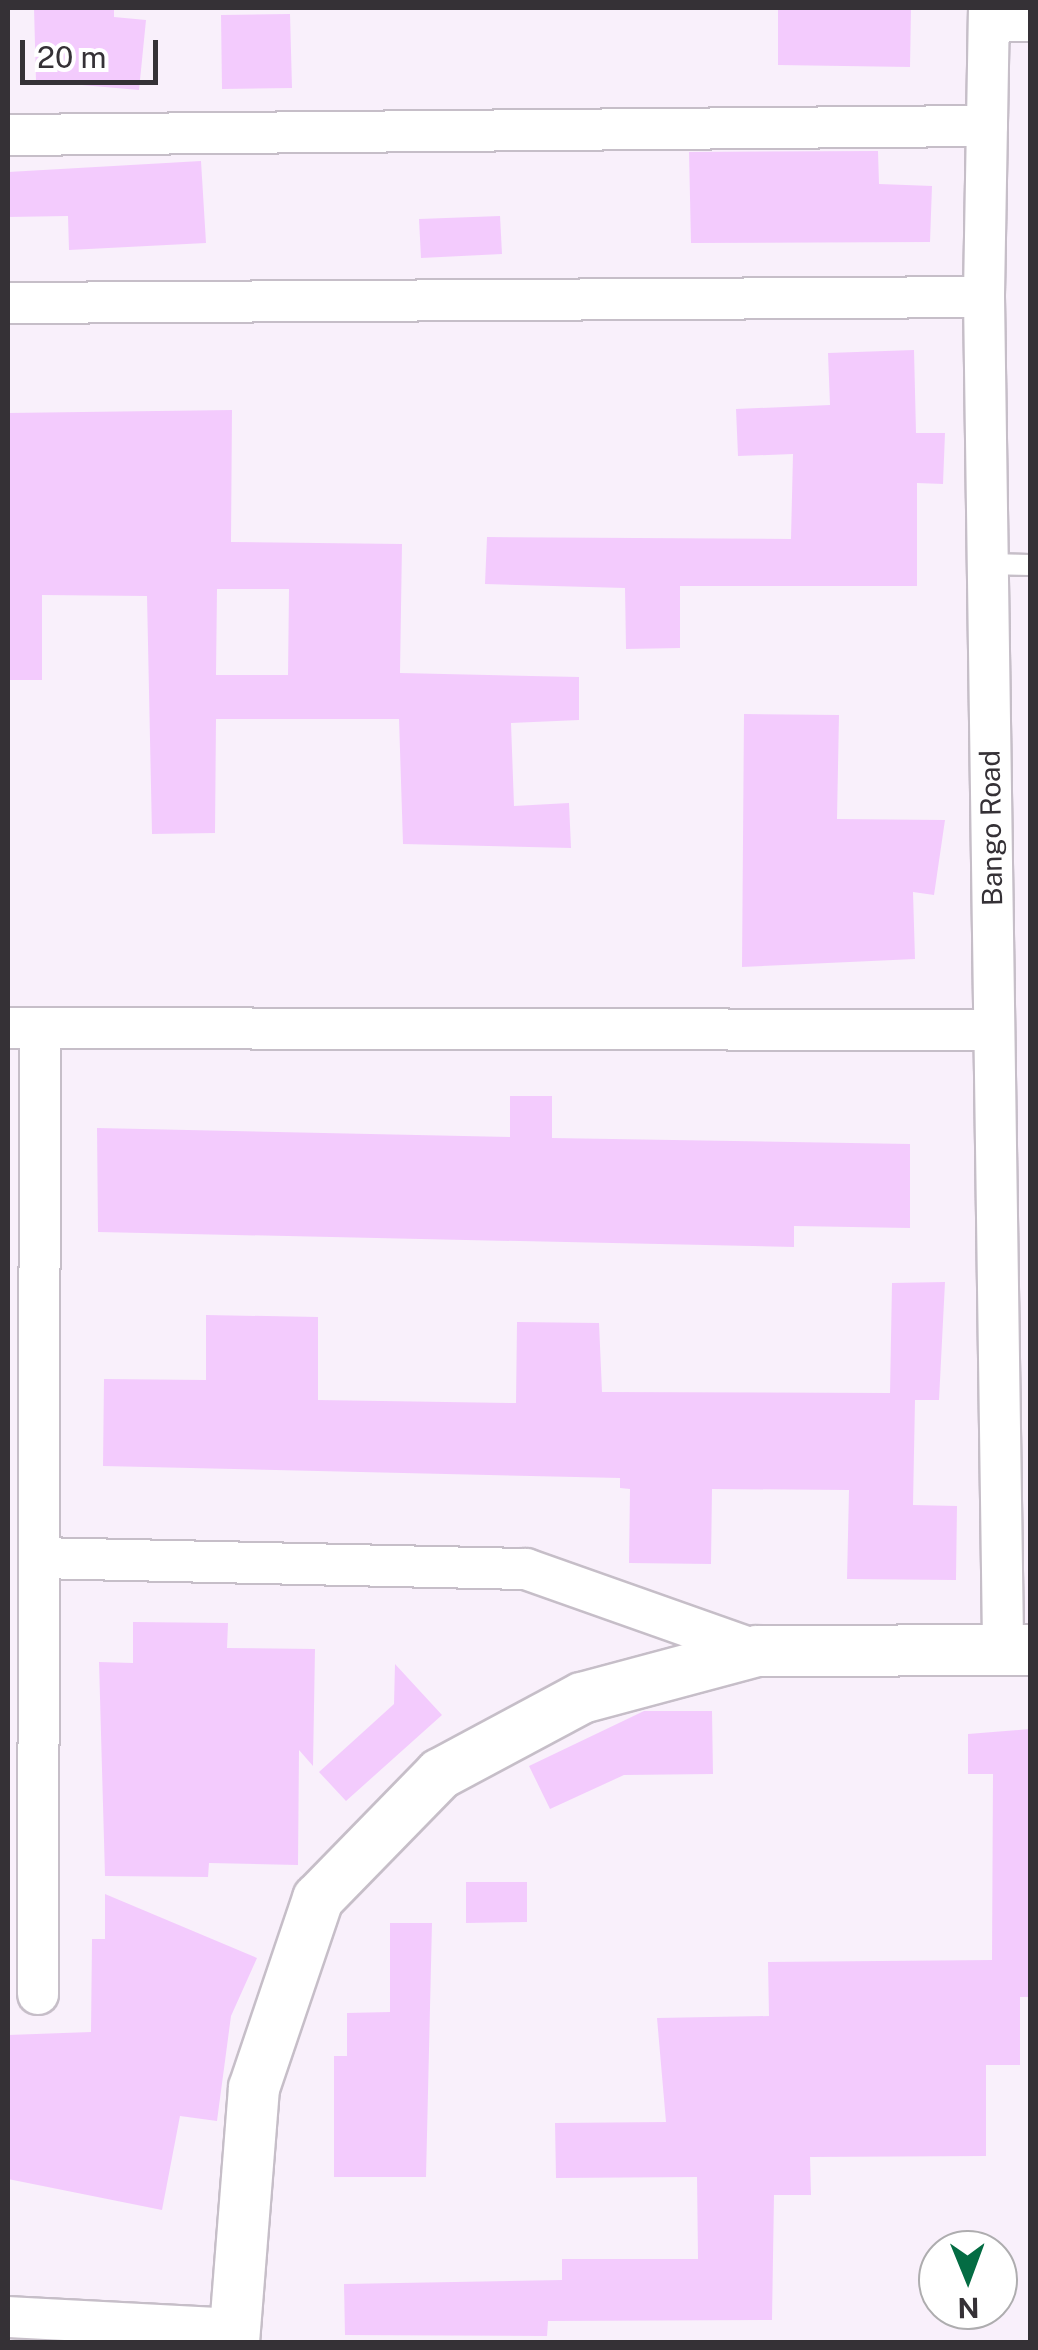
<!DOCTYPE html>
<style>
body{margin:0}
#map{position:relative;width:1038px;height:2350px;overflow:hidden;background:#f9f0fb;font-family:"Public Sans",sans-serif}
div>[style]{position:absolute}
.building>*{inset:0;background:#f3cbfd}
.roads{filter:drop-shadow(2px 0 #c6bec8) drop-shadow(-2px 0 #c6bec8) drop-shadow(0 2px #c6bec8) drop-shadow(0 -2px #c6bec8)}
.service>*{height:20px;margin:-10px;padding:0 10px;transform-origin:10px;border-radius:10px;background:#fff}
.minor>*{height:40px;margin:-20px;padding:0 20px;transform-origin:20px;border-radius:20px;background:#fff}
.tertiary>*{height:50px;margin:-25px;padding:0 25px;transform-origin:25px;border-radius:25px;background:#fff}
span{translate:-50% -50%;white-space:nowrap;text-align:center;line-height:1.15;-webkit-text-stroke:8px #fff;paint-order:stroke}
.street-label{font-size:28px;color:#353136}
.frame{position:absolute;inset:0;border:10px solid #353136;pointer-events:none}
.north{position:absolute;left:918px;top:2230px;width:100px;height:100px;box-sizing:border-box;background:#fff;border:2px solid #aeadaf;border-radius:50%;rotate:179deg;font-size:28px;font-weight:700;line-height:40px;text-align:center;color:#353136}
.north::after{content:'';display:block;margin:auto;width:35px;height:45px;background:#046c43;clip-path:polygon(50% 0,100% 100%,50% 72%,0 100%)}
.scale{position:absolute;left:20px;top:40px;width:138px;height:45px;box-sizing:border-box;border:5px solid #353136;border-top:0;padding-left:12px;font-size:30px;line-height:35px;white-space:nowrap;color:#353136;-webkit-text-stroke:8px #fff;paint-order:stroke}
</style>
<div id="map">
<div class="building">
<div style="clip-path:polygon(34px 8px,114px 8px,114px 17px,146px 20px,139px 90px,36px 81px)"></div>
<div style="clip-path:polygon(778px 8px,911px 8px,910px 67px,778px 65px)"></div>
<div style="clip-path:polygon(290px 14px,292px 88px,222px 89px,221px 15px)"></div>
<div style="clip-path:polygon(878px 151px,879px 184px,932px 186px,930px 242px,691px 243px,689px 152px)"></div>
<div style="clip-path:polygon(201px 161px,206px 243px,69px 250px,68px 216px,8px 217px,8px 172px)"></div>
<div style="clip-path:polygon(500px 216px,502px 254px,421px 258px,419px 219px)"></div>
<div style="clip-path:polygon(914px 350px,916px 433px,945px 433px,943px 484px,917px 483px,917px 586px,680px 586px,680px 648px,626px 649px,625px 588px,485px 584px,487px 537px,791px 539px,793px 454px,738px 456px,736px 409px,830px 405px,828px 353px)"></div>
<div style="clip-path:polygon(evenodd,232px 410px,231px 542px,402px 544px,400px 673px,579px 677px,579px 720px,511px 723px,514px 806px,569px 803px,571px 848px,403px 844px,399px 719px,216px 719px,215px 833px,152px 834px,147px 596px,42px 595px,42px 680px,8px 680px,8px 413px,232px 410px,217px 589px,289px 589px,288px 675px,216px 675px,217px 589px)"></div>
<div style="clip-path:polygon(744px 714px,839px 715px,837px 819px,945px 820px,934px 895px,913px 892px,915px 959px,742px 967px)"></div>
<div style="clip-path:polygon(510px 1096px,552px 1096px,552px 1138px,910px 1144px,910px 1228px,794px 1226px,794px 1247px,98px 1232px,97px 1128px,510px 1137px)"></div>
<div style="clip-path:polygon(945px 1282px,939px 1400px,915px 1400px,913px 1505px,957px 1506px,956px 1580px,847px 1579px,849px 1490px,712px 1489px,711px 1564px,629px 1563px,630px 1489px,620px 1488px,620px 1478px,103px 1466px,104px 1379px,206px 1380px,206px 1315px,318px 1317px,318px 1400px,516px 1403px,517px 1322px,599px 1323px,602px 1392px,890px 1393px,892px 1283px)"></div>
<div style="clip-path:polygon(133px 1622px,228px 1623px,227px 1648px,315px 1649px,313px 1766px,299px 1750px,298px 1865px,209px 1863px,208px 1877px,105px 1876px,99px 1662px,133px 1663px)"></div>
<div style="clip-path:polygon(395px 1664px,442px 1715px,346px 1801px,319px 1772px,394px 1704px)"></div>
<div style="clip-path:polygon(644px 1711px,712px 1711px,713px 1774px,624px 1775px,550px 1809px,529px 1766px)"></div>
<div style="clip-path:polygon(1030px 1729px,1030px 1997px,1020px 1997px,1020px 2065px,986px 2065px,986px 2156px,810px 2157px,811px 2195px,774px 2195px,772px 2320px,548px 2321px,547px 2336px,345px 2335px,344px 2284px,562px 2280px,562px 2259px,698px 2259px,697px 2177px,556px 2178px,555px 2123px,666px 2122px,657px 2018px,769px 2016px,768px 1962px,992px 1960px,993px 1774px,968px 1774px,968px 1734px)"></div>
<div style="clip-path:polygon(466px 1882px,527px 1882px,527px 1922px,466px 1923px)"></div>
<div style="clip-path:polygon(105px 1894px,257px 1958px,231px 2016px,217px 2121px,180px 2116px,162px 2210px,8px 2179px,8px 2035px,91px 2032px,92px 1939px,105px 1939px)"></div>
<div style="clip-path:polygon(390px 1923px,432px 1923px,426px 2177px,334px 2177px,334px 2056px,347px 2056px,347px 2013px,390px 2012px)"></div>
</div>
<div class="roads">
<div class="service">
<div style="left:987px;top:564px;width:43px;rotate:1.3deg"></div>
</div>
<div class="minor">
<div style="left:989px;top:8px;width:289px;rotate:91deg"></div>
<div style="left:984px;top:297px;width:1352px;rotate:89.19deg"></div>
<div style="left:989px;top:22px;width:41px;rotate:-1.4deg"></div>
<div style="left:8px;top:135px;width:979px;rotate:-0.53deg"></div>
<div style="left:8px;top:303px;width:976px;rotate:-0.35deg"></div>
<div style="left:8px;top:1028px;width:985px;rotate:0.12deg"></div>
<div style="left:39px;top:1558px;width:487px;rotate:1.3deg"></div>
<div style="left:526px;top:1569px;width:245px;rotate:19.5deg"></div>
<div style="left:38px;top:1994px;width:966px;rotate:-89.88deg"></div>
<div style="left:8px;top:2317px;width:227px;rotate:3deg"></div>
</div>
<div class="tertiary">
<div style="left:234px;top:2342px;width:255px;rotate:-85.5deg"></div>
<div style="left:254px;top:2088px;width:200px;rotate:-71.3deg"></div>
<div style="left:318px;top:1899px;width:175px;rotate:-45.7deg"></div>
<div style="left:440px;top:1774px;width:161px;rotate:-28.2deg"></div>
<div style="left:582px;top:1698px;width:181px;rotate:-15deg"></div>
<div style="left:757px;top:1651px;width:273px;rotate:-0.2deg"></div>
</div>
</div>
<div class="street-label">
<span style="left:991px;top:828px;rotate:-91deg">Bango Road</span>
</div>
<div class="frame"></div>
<div class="north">N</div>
<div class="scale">20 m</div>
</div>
